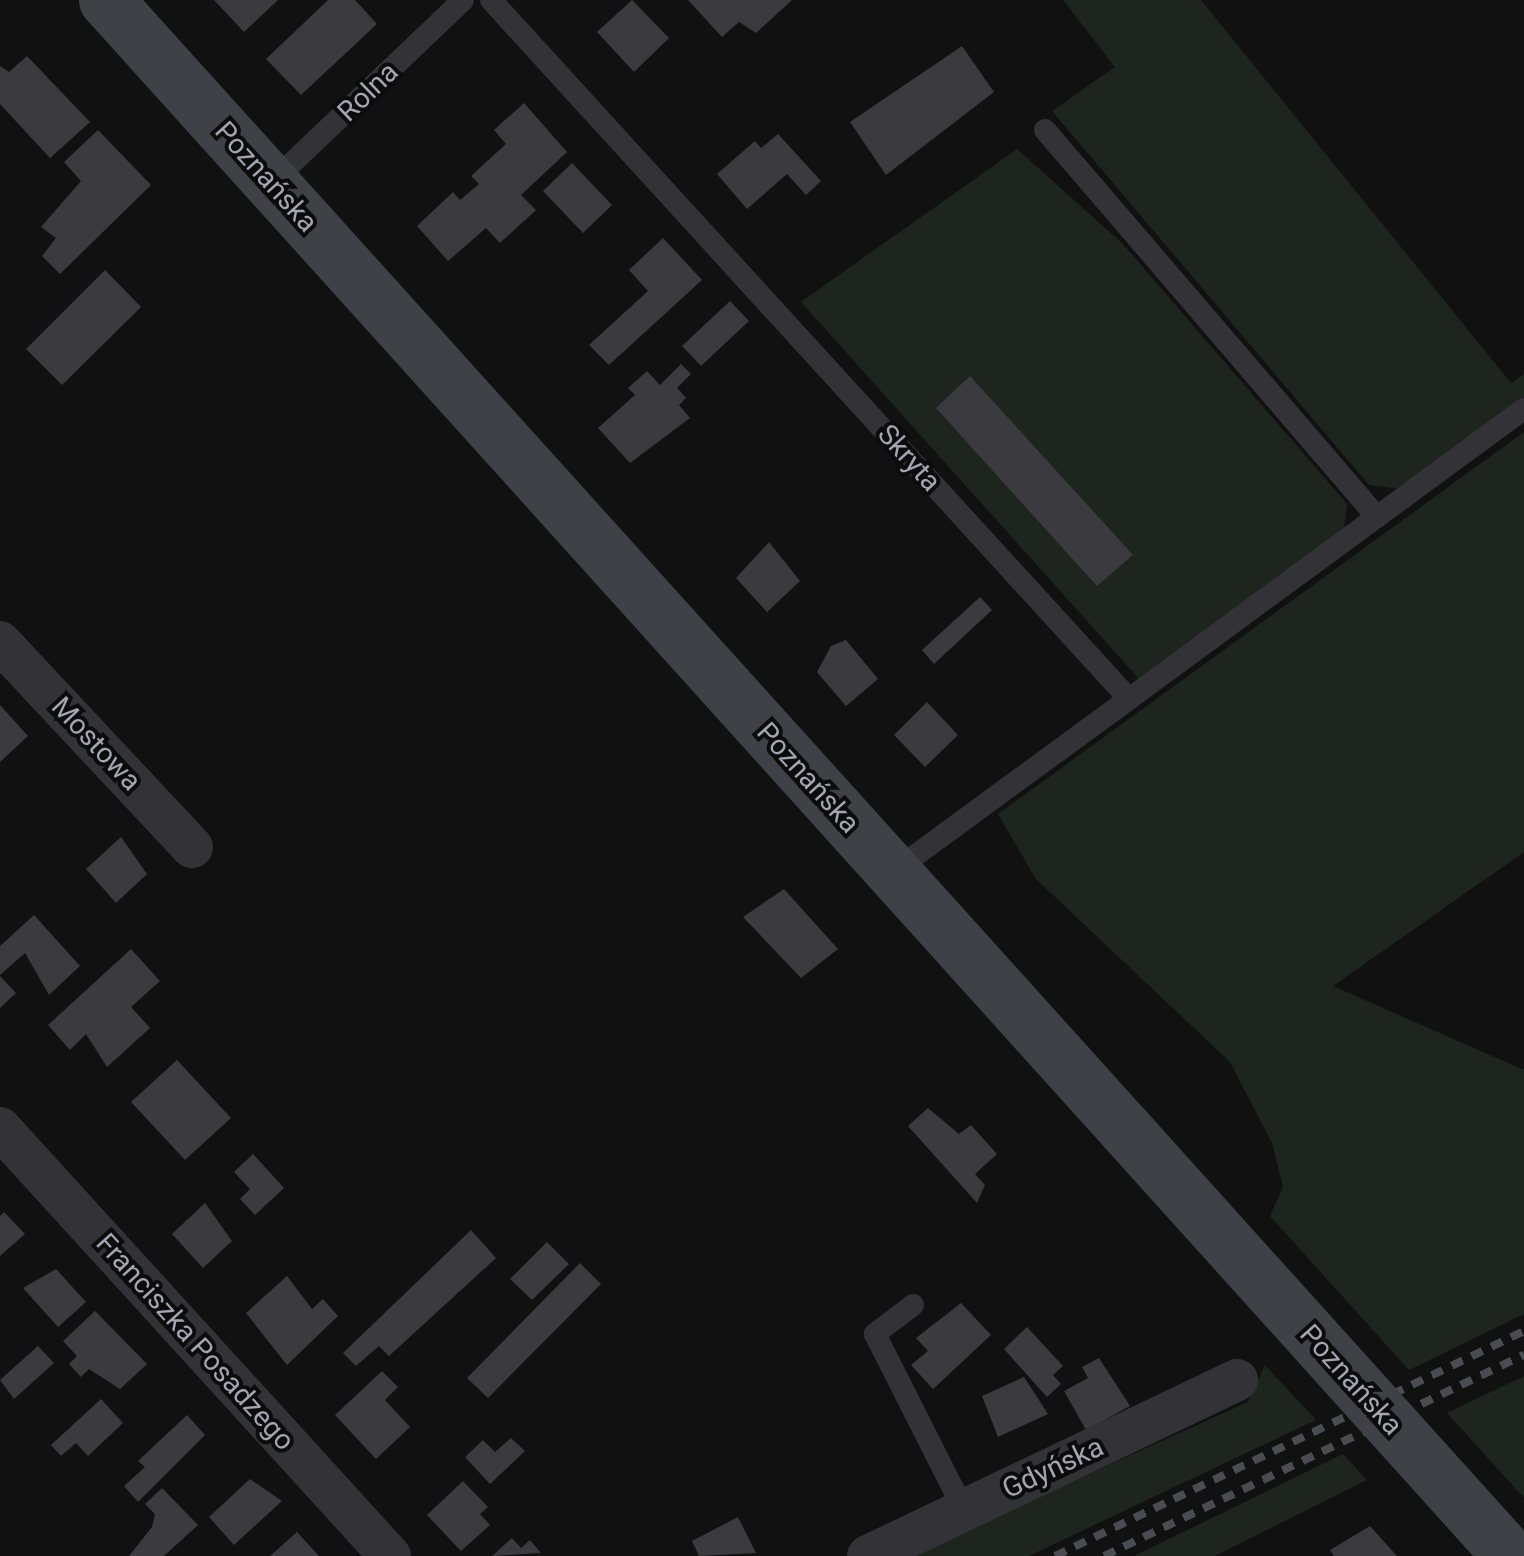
<!DOCTYPE html>
<meta charset="utf-8">
<style>
body{margin:0}
#map{position:relative;width:1524px;height:1556px;overflow:hidden;background:#111112;font-family:Roboto,sans-serif}
div>[style]{position:absolute}
.green>*{inset:0;background:#1e251f}
.building>*{inset:0;background:#3b3b3f}
.lane>*{height:22px;margin:-11px;padding:0 11px;transform-origin:11px;border-radius:11px;background:#323237}
.street>*{height:42px;margin:-21px;padding:0 21px;transform-origin:21px;border-radius:21px;background:#323237}
.secondary>*{height:55px;margin:-27.5px;padding:0 27.5px;transform-origin:27.5px;border-radius:27.5px;background:#404147}
.rail>*{height:8px;margin-top:-4px;transform-origin:0;background:repeating-linear-gradient(90deg,#4b4c52 0 12px,transparent 0 22px)}
.secondary-bridge>*{height:55px;margin:-27.5px;padding:0 27.5px;transform-origin:27.5px;border-radius:27.5px;background:#404147}
span{translate:-50% -50%;white-space:nowrap;text-align:center;line-height:1.15;-webkit-text-stroke:8px #0c0c0d;paint-order:stroke}
.street-label{font-size:28px;color:#a3a5b2}
</style>
<div id="map">
<div class="green">
<div style="clip-path:polygon(1063px 0,1201px 0,1511px 383px,1524px 374px,1524px 397px,1401px 489px,1369px 485px,1052px 111px,1115px 67px)"></div>
<div style="clip-path:polygon(1017px 149px,1122px 243px,1347px 504px,1344px 529px,1139px 679px,801px 302px)"></div>
<div style="clip-path:polygon(1524px 432px,1524px 852px,1333px 986px,1524px 1070px,1524px 1314px,1409px 1370px,1270px 1216px,1283px 1187px,1272px 1143px,1230px 1062px,1036px 879px,998px 814px)"></div>
<div style="clip-path:polygon(1265px 1365px,1316px 1420px,1029px 1556px,907px 1556px,1248px 1402px)"></div>
<div style="clip-path:polygon(1524px 1376px,1524px 1498px,1447px 1413px)"></div>
<div style="clip-path:polygon(1343px 1454px,1367px 1480px,1215px 1556px,1134px 1556px)"></div>
</div>
<div class="building">
<div style="clip-path:polygon(214px 0,278px 0,244px 32px)"></div>
<div style="clip-path:polygon(328px 0,355px 0,377px 24px,301px 95px,266px 59px)"></div>
<div style="clip-path:polygon(632px 0,669px 38px,634px 72px,597px 32px)"></div>
<div style="clip-path:polygon(688px 0,792px 0,756px 33px,739px 22px,722px 37px)"></div>
<div style="clip-path:polygon(962px 46px,994px 92px,886px 175px,850px 122px)"></div>
<div style="clip-path:polygon(27px 56px,90px 122px,50px 158px,0 104px,0 66px,9px 72px)"></div>
<div style="clip-path:polygon(524px 103px,567px 152px,521px 195px,536px 210px,500px 243px,486px 228px,448px 261px,417px 226px,453px 192px,460px 200px,479px 184px,471px 176px,506px 144px,494px 130px)"></div>
<div style="clip-path:polygon(98px 130px,151px 185px,60px 274px,42px 256px,56px 238px,41px 227px,81px 181px,64px 162px)"></div>
<div style="clip-path:polygon(778px 134px,821px 181px,806px 195px,787px 174px,747px 209px,717px 174px,755px 141px,761px 148px)"></div>
<div style="clip-path:polygon(572px 163px,612px 205px,583px 233px,543px 191px)"></div>
<div style="clip-path:polygon(663px 238px,702px 280px,609px 365px,589px 345px,648px 291px,629px 270px)"></div>
<div style="clip-path:polygon(105px 270px,141px 307px,62px 385px,26px 349px)"></div>
<div style="clip-path:polygon(730px 301px,749px 321px,701px 366px,682px 346px)"></div>
<div style="clip-path:polygon(681px 364px,691px 374px,677px 388px,686px 398px,679px 405px,690px 418px,630px 463px,598px 428px,635px 395px,628px 388px,647px 371px,660px 385px)"></div>
<div style="clip-path:polygon(970px 376px,1133px 555px,1097px 586px,936px 408px)"></div>
<div style="clip-path:polygon(769px 542px,800px 581px,767px 612px,736px 578px)"></div>
<div style="clip-path:polygon(980px 597px,992px 610px,934px 664px,922px 650px)"></div>
<div style="clip-path:polygon(846px 640px,878px 679px,846px 706px,817px 672px,831px 646px)"></div>
<div style="clip-path:polygon(927px 702px,958px 735px,925px 767px,894px 735px)"></div>
<div style="clip-path:polygon(0 705px,28px 736px,0 762px)"></div>
<div style="clip-path:polygon(121px 837px,147px 874px,116px 903px,86px 869px)"></div>
<div style="clip-path:polygon(784px 889px,838px 949px,801px 978px,743px 917px)"></div>
<div style="clip-path:polygon(34px 915px,80px 966px,49px 995px,25px 953px,0 975px,0 946px)"></div>
<div style="clip-path:polygon(131px 949px,160px 981px,131px 1007px,150px 1028px,107px 1067px,86px 1034px,70px 1050px,48px 1025px)"></div>
<div style="clip-path:polygon(0 976px,16px 993px,0 1008px)"></div>
<div style="clip-path:polygon(177px 1060px,231px 1118px,185px 1160px,131px 1102px)"></div>
<div style="clip-path:polygon(928px 1108px,959px 1134px,971px 1125px,997px 1154px,975px 1174px,985px 1185px,977px 1203px,908px 1126px)"></div>
<div style="clip-path:polygon(253px 1154px,284px 1188px,255px 1215px,240px 1199px,250px 1189px,234px 1172px)"></div>
<div style="clip-path:polygon(205px 1203px,232px 1241px,203px 1268px,172px 1234px)"></div>
<div style="clip-path:polygon(4px 1212px,25px 1234px,0 1256px,0 1216px)"></div>
<div style="clip-path:polygon(471px 1230px,496px 1258px,389px 1356px,379px 1346px,356px 1366px,343px 1353px)"></div>
<div style="clip-path:polygon(547px 1242px,569px 1264px,532px 1300px,510px 1279px)"></div>
<div style="clip-path:polygon(580px 1263px,601px 1284px,488px 1398px,467px 1378px)"></div>
<div style="clip-path:polygon(56px 1269px,86px 1302px,58px 1327px,23px 1288px)"></div>
<div style="clip-path:polygon(287px 1276px,312px 1309px,323px 1299px,338px 1316px,287px 1365px,246px 1313px)"></div>
<div style="clip-path:polygon(961px 1303px,991px 1335px,933px 1389px,911px 1365px,928px 1351px,916px 1338px)"></div>
<div style="clip-path:polygon(95px 1311px,147px 1364px,120px 1389px,89px 1369px,81px 1377px,69px 1364px,77px 1356px,63px 1341px)"></div>
<div style="clip-path:polygon(1027px 1327px,1063px 1366px,1053px 1375px,1061px 1384px,1047px 1397px,1004px 1349px)"></div>
<div style="clip-path:polygon(38px 1346px,54px 1363px,14px 1399px,0 1380px)"></div>
<div style="clip-path:polygon(1099px 1358px,1130px 1406px,1086px 1430px,1064px 1391px,1088px 1378px,1082px 1367px)"></div>
<div style="clip-path:polygon(382px 1371px,398px 1387px,385px 1400px,410px 1427px,376px 1459px,335px 1415px)"></div>
<div style="clip-path:polygon(1024px 1377px,1048px 1414px,998px 1437px,982px 1396px)"></div>
<div style="clip-path:polygon(101px 1399px,123px 1423px,88px 1456px,76px 1443px,61px 1456px,51px 1445px)"></div>
<div style="clip-path:polygon(187px 1415px,205px 1435px,138px 1502px,124px 1486px,145px 1467px,138px 1461px)"></div>
<div style="clip-path:polygon(511px 1438px,525px 1451px,490px 1484px,465px 1457px,483px 1440px,495px 1452px)"></div>
<div style="clip-path:polygon(250px 1479px,282px 1501px,234px 1545px,209px 1517px)"></div>
<div style="clip-path:polygon(463px 1481px,488px 1507px,480px 1514px,490px 1525px,461px 1551px,427px 1515px)"></div>
<div style="clip-path:polygon(162px 1488px,198px 1525px,164px 1556px,129px 1556px,152px 1527px,155px 1514px,145px 1504px)"></div>
<div style="clip-path:polygon(738px 1517px,756px 1553px,699px 1556px,692px 1541px)"></div>
<div style="clip-path:polygon(1370px 1526px,1397px 1556px,1334px 1556px,1330px 1550px)"></div>
<div style="clip-path:polygon(297px 1532px,319px 1556px,270px 1556px)"></div>
<div style="clip-path:polygon(512px 1538px,521px 1548px,530px 1540px,541px 1553px,492px 1556px)"></div>
</div>
<div class="lane">
<div style="left:491px;top:0;width:946px;rotate:47.61deg"></div>
<div style="left:1129px;top:699px;width:293px;rotate:143.8deg"></div>
<div style="left:1045px;top:130px;width:510px;rotate:49.37deg"></div>
<div style="left:271px;top:183px;width:265px;rotate:-43.6deg"></div>
<div style="left:1129px;top:699px;width:490px;rotate:-36.3deg"></div>
<div style="left:913px;top:1305px;width:48px;rotate:142.7deg"></div>
<div style="left:875px;top:1334px;width:197px;rotate:63.2deg"></div>
</div>
<div class="street">
<div style="left:0;top:642px;width:281px;rotate:46.9deg"></div>
<div style="left:0;top:1128px;width:579px;rotate:47.66deg"></div>
<div style="left:868px;top:1556px;width:409px;rotate:-25.5deg"></div>
</div>
<div class="secondary">
<div style="left:106px;top:0;width:1521px;rotate:47.93deg"></div>
</div>
<div class="rail">
<div style="left:1055px;top:1556px;width:520px;rotate:-25.63deg"></div>
<div style="left:1104px;top:1556px;width:466px;rotate:-25.6deg"></div>
</div>
<div class="secondary-bridge">
<div style="left:1125px;top:1129px;width:575px;rotate:47.96deg"></div>
</div>
<div class="street-label">
<span style="left:368px;top:92px;rotate:-44deg">Rolna</span>
<span style="left:266px;top:177px;rotate:48deg">Poznańska</span>
<span style="left:909px;top:458px;rotate:48deg">Skryta</span>
<span style="left:96px;top:744px;rotate:47deg">Mostowa</span>
<span style="left:808px;top:778px;rotate:48deg">Poznańska</span>
<span style="left:195px;top:1342px;rotate:48deg">Franciszka Posadzego</span>
<span style="left:1351px;top:1380px;rotate:48deg">Poznańska</span>
<span style="left:1053px;top:1468px;rotate:-25deg">Gdyńska</span>
</div>
</div>
